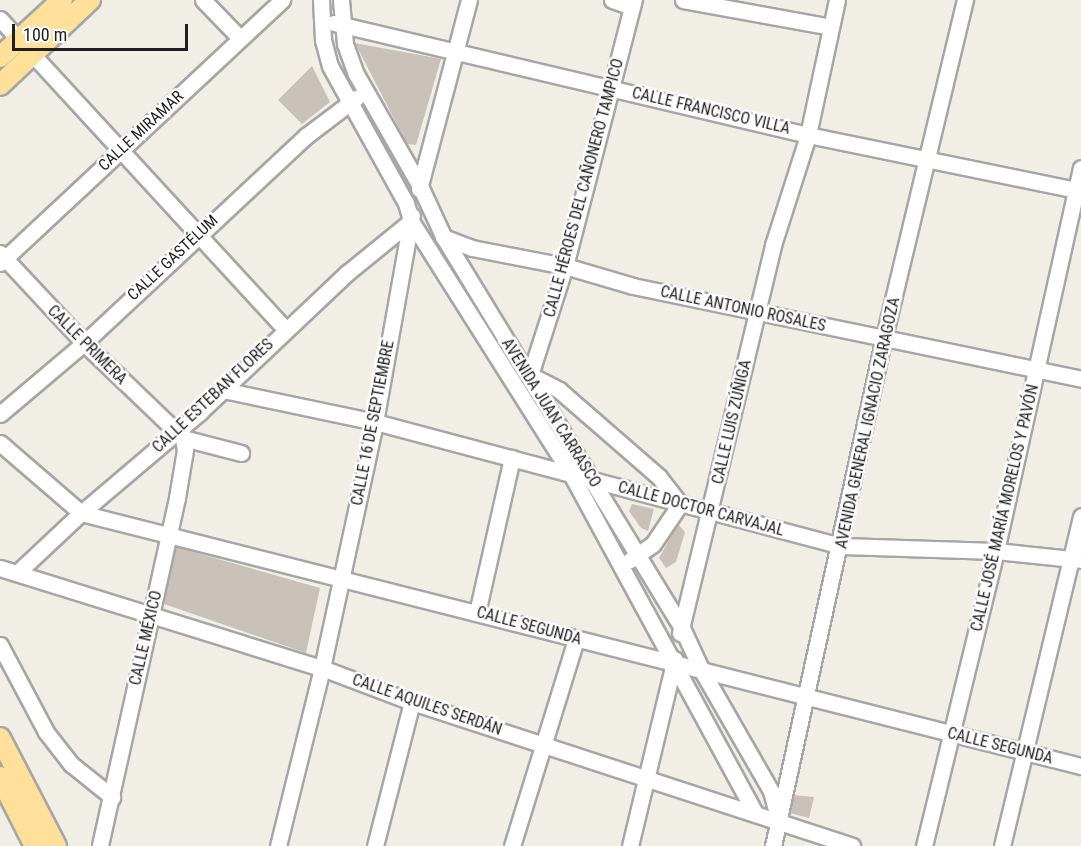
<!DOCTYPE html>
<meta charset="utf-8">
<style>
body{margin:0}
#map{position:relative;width:1081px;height:846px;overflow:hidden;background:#f0eee5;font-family:"Roboto Condensed",sans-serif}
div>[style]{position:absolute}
.building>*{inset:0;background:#c9c1b7}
.roads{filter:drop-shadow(2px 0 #a6a6a6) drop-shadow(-2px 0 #a6a6a6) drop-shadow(0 2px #a6a6a6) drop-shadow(0 -2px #a6a6a6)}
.minor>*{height:15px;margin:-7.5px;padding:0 7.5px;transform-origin:7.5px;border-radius:7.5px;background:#fff}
.major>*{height:20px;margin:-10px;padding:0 10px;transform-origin:10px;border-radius:10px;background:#ffe09b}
span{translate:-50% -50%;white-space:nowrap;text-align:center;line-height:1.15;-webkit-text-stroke:5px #fff;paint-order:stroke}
.street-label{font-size:16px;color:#1f1f1f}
.scale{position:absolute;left:12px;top:24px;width:176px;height:27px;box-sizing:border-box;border:3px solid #1f1f1f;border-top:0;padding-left:8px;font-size:18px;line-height:21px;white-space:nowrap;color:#1f1f1f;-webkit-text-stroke:4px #fff;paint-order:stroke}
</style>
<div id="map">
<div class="building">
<div style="clip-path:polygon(355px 43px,441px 59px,416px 145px,407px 144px)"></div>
<div style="clip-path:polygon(312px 66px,330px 102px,302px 124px,278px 100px)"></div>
<div style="clip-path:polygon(632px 504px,654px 509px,648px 531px,641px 528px,629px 511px)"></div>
<div style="clip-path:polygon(678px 524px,685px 532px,676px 562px,666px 568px,659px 558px)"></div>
<div style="clip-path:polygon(176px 547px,320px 588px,306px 653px,164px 604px)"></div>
<div style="clip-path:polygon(794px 795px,814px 797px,809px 818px,790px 813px)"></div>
</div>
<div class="roads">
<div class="minor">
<div style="left:203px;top:0;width:53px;rotate:45.8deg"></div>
<div style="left:321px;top:0;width:40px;rotate:87.1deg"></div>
<div style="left:323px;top:40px;width:27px;rotate:75deg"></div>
<div style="left:330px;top:66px;width:157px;rotate:61deg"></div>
<div style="left:406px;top:203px;width:19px;rotate:74deg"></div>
<div style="left:411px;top:221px;width:299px;rotate:57.7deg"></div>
<div style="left:571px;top:474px;width:386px;rotate:61.5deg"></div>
<div style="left:341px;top:0;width:44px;rotate:84.8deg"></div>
<div style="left:345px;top:44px;width:32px;rotate:70deg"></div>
<div style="left:356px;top:74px;width:129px;rotate:60.3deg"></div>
<div style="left:420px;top:186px;width:57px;rotate:65.2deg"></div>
<div style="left:444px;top:238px;width:457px;rotate:58.6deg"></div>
<div style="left:682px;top:628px;width:47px;rotate:65.1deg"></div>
<div style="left:702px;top:671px;width:138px;rotate:60.1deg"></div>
<div style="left:771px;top:791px;width:31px;rotate:75deg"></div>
<div style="left:612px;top:0;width:21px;rotate:19deg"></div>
<div style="left:683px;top:0;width:150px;rotate:10.3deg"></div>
<div style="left:0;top:19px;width:421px;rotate:47.4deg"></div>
<div style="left:334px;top:23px;width:487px;rotate:13.3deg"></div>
<div style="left:808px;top:135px;width:279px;rotate:11.6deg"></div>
<div style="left:419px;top:189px;width:196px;rotate:-75.2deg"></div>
<div style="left:443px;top:237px;width:31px;rotate:21deg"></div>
<div style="left:472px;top:248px;width:95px;rotate:11deg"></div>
<div style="left:565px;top:266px;width:71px;rotate:16.4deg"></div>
<div style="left:633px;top:286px;width:458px;rotate:11.7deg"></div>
<div style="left:0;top:253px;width:123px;rotate:47deg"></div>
<div style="left:84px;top:343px;width:137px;rotate:43.8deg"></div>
<div style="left:183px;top:438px;width:12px;rotate:81deg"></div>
<div style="left:185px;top:450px;width:49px;rotate:99.5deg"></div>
<div style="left:177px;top:498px;width:356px;rotate:102.5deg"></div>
<div style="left:0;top:263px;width:386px;rotate:-43deg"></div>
<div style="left:530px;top:375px;width:114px;rotate:-72.2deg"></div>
<div style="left:565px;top:266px;width:275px;rotate:-75.5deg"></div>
<div style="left:530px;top:375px;width:33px;rotate:27deg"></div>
<div style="left:559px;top:390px;width:133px;rotate:41deg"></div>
<div style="left:659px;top:477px;width:34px;rotate:52deg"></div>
<div style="left:680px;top:504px;width:48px;rotate:124deg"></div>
<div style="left:653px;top:544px;width:28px;rotate:145deg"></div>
<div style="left:223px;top:390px;width:155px;rotate:11.9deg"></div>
<div style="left:375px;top:422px;width:483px;rotate:14.9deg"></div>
<div style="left:842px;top:546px;width:154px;rotate:1.9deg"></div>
<div style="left:996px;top:551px;width:85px;rotate:6deg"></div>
<div style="left:0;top:414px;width:110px;rotate:-40.2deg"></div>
<div style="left:84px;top:343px;width:304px;rotate:-43deg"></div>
<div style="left:306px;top:136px;width:63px;rotate:-37.2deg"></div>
<div style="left:183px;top:438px;width:60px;rotate:14.5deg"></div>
<div style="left:0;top:443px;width:107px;rotate:40.8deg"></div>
<div style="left:81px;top:513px;width:1032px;rotate:14.2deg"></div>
<div style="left:0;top:568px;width:337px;rotate:17.3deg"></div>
<div style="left:322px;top:668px;width:96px;rotate:20.7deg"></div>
<div style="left:412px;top:702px;width:463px;rotate:18.1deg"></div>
<div style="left:17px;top:573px;width:88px;rotate:-43.2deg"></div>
<div style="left:81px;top:513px;width:156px;rotate:-40.3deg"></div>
<div style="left:200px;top:412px;width:202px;rotate:-43.4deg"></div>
<div style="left:347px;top:273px;width:82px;rotate:-39.1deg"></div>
<div style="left:477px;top:613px;width:159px;rotate:-77.3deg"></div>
<div style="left:680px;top:633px;width:399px;rotate:-76.5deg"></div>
<div style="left:773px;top:245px;width:115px;rotate:-72.3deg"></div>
<div style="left:808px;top:135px;width:138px;rotate:-77.9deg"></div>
<div style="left:0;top:645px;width:98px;rotate:62.1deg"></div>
<div style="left:46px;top:732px;width:41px;rotate:52deg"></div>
<div style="left:71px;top:764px;width:53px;rotate:38.8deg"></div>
<div style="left:278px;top:846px;width:183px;rotate:-76.1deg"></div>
<div style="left:322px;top:668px;width:252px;rotate:-77.8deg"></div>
<div style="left:375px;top:422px;width:210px;rotate:-79.9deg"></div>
<div style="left:375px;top:846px;width:149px;rotate:-75.6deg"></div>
<div style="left:512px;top:846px;width:217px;rotate:-72.8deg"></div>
<div style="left:630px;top:846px;width:192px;rotate:-76.5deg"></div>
<div style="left:773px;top:846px;width:521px;rotate:-77.7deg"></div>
<div style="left:884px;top:337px;width:347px;rotate:-76.5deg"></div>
<div style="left:924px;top:846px;width:304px;rotate:-76.3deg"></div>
<div style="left:996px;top:551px;width:392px;rotate:-77.5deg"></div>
<div style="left:1002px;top:846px;width:339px;rotate:-76.5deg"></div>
</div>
<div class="major">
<div style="left:0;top:57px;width:84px;rotate:-42.6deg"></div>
<div style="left:0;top:85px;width:124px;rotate:-43.4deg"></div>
<div style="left:0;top:738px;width:122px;rotate:62.6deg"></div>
<div style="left:0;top:777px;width:77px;rotate:63.1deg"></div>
</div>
</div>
<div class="street-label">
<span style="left:711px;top:111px;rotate:13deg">CALLE FRANCISCO VILLA</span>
<span style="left:141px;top:131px;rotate:-43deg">CALLE MIRAMAR</span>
<span style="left:584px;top:188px;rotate:-75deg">CALLE HÉROES DEL CAÑONERO TAMPICO</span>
<span style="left:173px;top:258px;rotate:-43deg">CALLE GASTÉLUM</span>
<span style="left:743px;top:309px;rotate:12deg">CALLE ANTONIO ROSALES</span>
<span style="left:87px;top:345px;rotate:45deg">CALLE PRIMERA</span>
<span style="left:213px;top:396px;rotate:-43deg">CALLE ESTEBAN FLORES</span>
<span style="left:551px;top:413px;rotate:58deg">AVENIDA JUAN CARRASCO</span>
<span style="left:732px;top:422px;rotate:-77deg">CALLE LUIS ZÚÑIGA</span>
<span style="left:373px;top:423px;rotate:-79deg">CALLE 16 DE SEPTIEMBRE</span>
<span style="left:868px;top:423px;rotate:-78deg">AVENIDA GENERAL IGNACIO ZARAGOZA</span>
<span style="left:1005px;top:508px;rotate:-77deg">CALLE JOSÉ MARÍA MORELOS Y PAVÓN</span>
<span style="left:701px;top:509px;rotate:15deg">CALLE DOCTOR CARVAJAL</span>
<span style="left:529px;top:626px;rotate:15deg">CALLE SEGUNDA</span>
<span style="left:146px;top:638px;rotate:-77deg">CALLE MÉXICO</span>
<span style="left:427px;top:705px;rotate:19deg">CALLE AQUILES SERDÁN</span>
<span style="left:1000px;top:746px;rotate:14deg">CALLE SEGUNDA</span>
</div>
<div class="scale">100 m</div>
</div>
